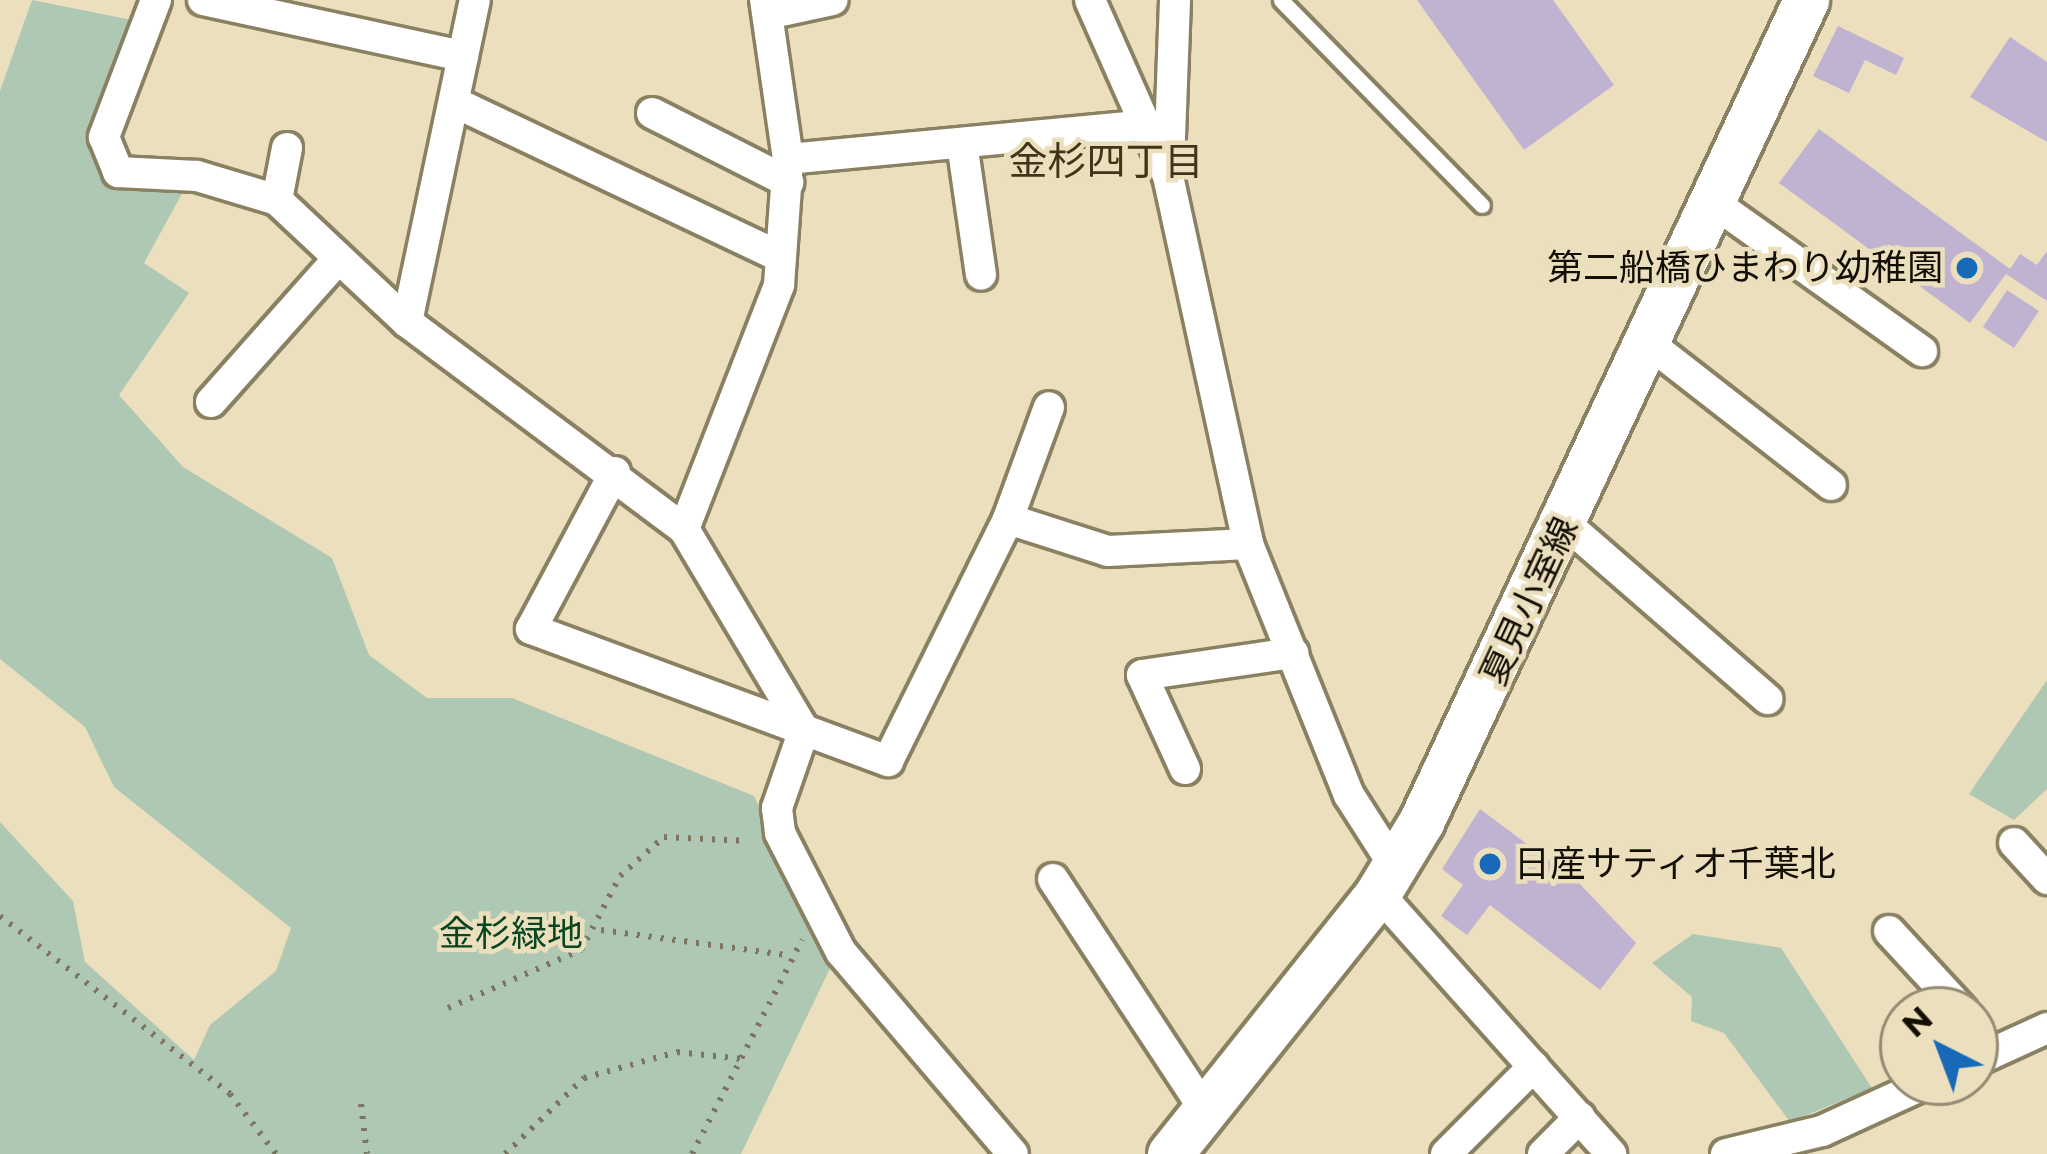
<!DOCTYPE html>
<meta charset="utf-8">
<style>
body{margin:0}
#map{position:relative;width:2047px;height:1154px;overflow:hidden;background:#ebdfbe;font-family:Montserrat,"Noto Sans JP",sans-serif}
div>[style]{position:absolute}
.green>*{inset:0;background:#afc8b3}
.building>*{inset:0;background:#c0b3d1}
.path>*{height:6px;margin-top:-3px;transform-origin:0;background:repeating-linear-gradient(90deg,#7d7560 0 3px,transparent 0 12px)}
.roads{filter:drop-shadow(3px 0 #8a8062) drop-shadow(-3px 0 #8a8062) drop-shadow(0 3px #8a8062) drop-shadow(0 -3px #8a8062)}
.service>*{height:15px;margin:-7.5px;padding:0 7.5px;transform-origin:7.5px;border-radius:7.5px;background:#fff}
.minor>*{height:30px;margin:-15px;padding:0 15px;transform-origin:15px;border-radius:15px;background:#fff}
.secondary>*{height:45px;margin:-22.5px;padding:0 22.5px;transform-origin:22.5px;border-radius:22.5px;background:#fff}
.dots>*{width:33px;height:33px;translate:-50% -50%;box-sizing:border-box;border:6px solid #ebdfbe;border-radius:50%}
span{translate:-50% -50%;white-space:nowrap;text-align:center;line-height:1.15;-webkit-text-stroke:9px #ebdfbe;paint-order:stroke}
.poi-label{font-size:36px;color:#130f05}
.right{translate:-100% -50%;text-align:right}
.left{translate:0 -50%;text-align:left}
.street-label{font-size:36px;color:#130f05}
.park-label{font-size:36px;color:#074620}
.neighbourhood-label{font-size:39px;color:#3f3519}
.north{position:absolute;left:1879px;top:986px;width:120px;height:120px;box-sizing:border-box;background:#ebdfbe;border:3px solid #958c74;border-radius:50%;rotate:318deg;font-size:33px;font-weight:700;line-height:48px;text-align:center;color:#130f05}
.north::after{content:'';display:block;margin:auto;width:42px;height:54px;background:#1869b8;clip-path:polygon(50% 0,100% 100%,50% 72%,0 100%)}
</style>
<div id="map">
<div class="green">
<div style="clip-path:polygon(32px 0,137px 21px,90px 138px,104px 186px,185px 188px,144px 263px,189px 293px,119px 395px,183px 467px,332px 558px,369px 655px,427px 698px,512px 698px,754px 796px,834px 960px,741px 1154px,0 1154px,0 822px,73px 901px,85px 962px,194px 1060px,210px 1025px,276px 971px,291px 928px,114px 787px,85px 727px,0 659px,0 91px)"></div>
<div style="clip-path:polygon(2047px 680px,2047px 789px,2014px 820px,1969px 794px)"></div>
<div style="clip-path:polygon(1693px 934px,1781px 948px,1872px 1088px,1790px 1122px,1724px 1033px,1691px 1021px,1692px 997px,1652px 963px)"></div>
</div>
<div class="building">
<div style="clip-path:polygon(1417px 0,1553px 0,1614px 85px,1524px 150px)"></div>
<div style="clip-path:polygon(1838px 26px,1904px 58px,1896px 75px,1865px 60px,1849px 93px,1813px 76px)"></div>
<div style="clip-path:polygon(2010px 37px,2047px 62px,2047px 142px,1970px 97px)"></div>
<div style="clip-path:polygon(1819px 129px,2010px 269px,2020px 254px,2037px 265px,2047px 251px,2047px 301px,2006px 274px,1970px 323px,1779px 183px)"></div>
<div style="clip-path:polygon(2007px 290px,2039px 311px,2014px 348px,1983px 327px)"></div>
<div style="clip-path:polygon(1480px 809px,1577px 881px,1636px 943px,1600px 990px,1490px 905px,1467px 935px,1441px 916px,1463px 885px,1442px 869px)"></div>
</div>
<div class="path">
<div style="left:0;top:916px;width:291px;rotate:37.7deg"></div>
<div style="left:230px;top:1094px;width:76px;rotate:52.5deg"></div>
<div style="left:601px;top:930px;width:187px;rotate:7.7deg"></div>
<div style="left:448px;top:1008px;width:145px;rotate:-23.6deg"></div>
<div style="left:581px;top:950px;width:84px;rotate:-62.2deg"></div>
<div style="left:620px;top:876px;width:59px;rotate:-41.6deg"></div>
<div style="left:664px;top:837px;width:84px;rotate:2.7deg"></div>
<div style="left:361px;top:1104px;width:50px;rotate:83.2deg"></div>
<div style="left:505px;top:1154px;width:110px;rotate:-43.9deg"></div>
<div style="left:584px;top:1078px;width:97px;rotate:-15.6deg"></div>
<div style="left:677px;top:1052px;width:66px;rotate:6.1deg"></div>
<div style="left:692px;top:1154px;width:241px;rotate:-62.8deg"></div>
</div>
<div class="roads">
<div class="service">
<div style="left:1281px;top:0;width:287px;rotate:45.6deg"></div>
</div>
<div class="minor">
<div style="left:156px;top:0;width:147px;rotate:110.8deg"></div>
<div style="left:104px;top:137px;width:38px;rotate:68deg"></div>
<div style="left:118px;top:172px;width:79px;rotate:2.9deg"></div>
<div style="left:197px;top:176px;width:84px;rotate:16.7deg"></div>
<div style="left:277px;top:200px;width:178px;rotate:43.2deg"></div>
<div style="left:407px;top:322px;width:346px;rotate:36.8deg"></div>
<div style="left:684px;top:529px;width:234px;rotate:59.2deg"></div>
<div style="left:804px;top:730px;width:83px;rotate:109.1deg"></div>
<div style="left:777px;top:808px;width:25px;rotate:83deg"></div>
<div style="left:780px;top:833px;width:134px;rotate:62.9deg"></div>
<div style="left:841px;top:952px;width:265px;rotate:49.6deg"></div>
<div style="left:203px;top:0;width:266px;rotate:12.2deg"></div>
<div style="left:1090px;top:0;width:193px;rotate:66.1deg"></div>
<div style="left:1168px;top:176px;width:377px;rotate:77.7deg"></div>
<div style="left:1248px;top:544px;width:271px;rotate:68.1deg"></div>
<div style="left:1349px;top:795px;width:85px;rotate:57.4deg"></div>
<div style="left:768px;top:14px;width:66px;rotate:-12.2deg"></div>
<div style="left:454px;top:102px;width:362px;rotate:25.4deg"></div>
<div style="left:652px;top:113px;width:153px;rotate:26.9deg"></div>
<div style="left:962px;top:143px;width:133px;rotate:81.8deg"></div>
<div style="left:788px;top:159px;width:361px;rotate:-5.4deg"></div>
<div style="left:1169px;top:164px;width:164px;rotate:-87.9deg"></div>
<div style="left:277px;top:200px;width:53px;rotate:-79.1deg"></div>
<div style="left:1717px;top:205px;width:252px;rotate:35.5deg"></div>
<div style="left:407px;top:322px;width:329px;rotate:-78.1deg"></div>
<div style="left:1651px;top:345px;width:228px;rotate:37.9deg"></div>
<div style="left:211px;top:402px;width:191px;rotate:-48.4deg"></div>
<div style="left:615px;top:472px;width:178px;rotate:118.1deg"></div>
<div style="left:531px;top:629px;width:381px;rotate:20.3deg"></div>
<div style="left:888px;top:761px;width:270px;rotate:-63.6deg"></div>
<div style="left:1008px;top:519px;width:119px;rotate:-69.9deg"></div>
<div style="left:1008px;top:519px;width:105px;rotate:17.7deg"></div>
<div style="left:1108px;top:551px;width:140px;rotate:-2.9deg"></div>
<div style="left:1566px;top:524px;width:267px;rotate:41deg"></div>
<div style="left:684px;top:529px;width:262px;rotate:-68.7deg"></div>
<div style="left:779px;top:285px;width:126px;rotate:-85.9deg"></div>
<div style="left:788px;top:159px;width:161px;rotate:-98.2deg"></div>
<div style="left:1185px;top:769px;width:103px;rotate:-114.6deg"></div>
<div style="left:1142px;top:675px;width:153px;rotate:-8.3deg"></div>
<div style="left:2014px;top:843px;width:49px;rotate:47.5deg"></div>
<div style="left:1053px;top:879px;width:275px;rotate:56.7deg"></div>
<div style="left:1378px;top:893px;width:350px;rotate:48.2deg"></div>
<div style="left:1889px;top:931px;width:108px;rotate:47.3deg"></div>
<div style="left:1975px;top:1061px;width:79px;rotate:-24.6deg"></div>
<div style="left:1446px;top:1154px;width:124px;rotate:-45deg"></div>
<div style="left:1543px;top:1154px;width:52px;rotate:-45deg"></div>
<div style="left:1726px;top:1154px;width:99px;rotate:-13.5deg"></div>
<div style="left:1822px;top:1131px;width:118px;rotate:-24.6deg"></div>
</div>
<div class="secondary">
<div style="left:1170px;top:1154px;width:334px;rotate:-51.4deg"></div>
<div style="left:1378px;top:893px;width:83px;rotate:-58.8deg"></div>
<div style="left:1421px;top:822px;width:908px;rotate:-64.9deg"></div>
</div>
</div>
<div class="dots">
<div style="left:1967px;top:268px;background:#1869b8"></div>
<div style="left:1490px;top:864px;background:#1869b8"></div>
</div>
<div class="poi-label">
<span class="right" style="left:1943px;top:268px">第二船橋ひまわり幼稚園</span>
<span class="left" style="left:1514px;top:864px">日産サティオ千葉北</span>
</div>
<div class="street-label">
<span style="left:1529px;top:601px;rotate:-65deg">夏見小室線</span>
</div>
<div class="park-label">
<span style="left:511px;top:934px">金杉緑地</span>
</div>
<div class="neighbourhood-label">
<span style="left:1106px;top:161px">金杉四丁目</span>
</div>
<div class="north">N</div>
</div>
